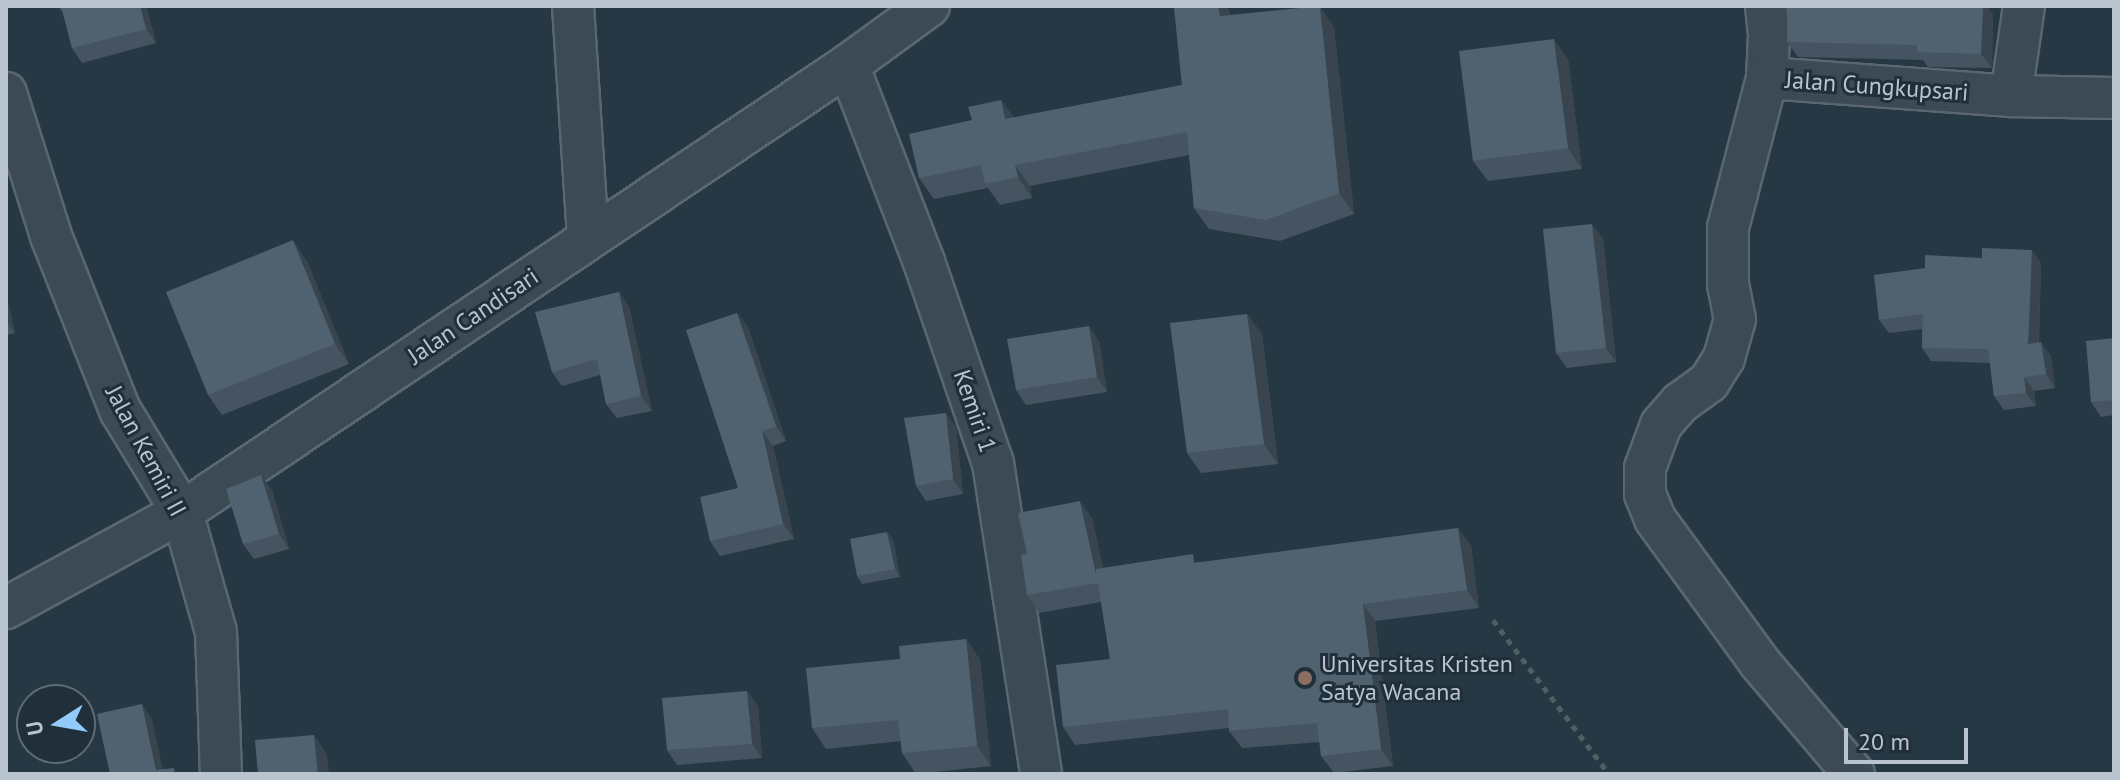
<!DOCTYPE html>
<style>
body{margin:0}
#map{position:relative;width:2120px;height:780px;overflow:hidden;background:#273845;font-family:"PT Sans",sans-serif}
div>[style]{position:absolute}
.path>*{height:5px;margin-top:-2.5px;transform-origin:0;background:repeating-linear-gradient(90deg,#4a6362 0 6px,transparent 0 12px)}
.roads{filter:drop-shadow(2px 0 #5a6772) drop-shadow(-2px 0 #5a6772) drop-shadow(0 2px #5a6772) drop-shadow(0 -2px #5a6772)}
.minor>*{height:40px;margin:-20px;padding:0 20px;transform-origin:20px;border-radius:20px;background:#3c4a54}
.wall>*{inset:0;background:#455460}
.shaded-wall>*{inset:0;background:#38454e}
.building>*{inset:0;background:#506270}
.dots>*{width:22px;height:22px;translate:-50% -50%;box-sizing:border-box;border:4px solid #202f3a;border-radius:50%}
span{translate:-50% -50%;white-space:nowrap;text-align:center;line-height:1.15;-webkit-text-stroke:6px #202f3a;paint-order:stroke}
.street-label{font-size:24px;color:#b9c4ce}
.poi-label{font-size:24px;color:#b9c4ce}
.left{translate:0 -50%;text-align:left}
.frame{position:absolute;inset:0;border:8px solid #b9c4ce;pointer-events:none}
.north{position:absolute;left:16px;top:684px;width:80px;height:80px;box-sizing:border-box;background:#202f3a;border:2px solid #5d6b75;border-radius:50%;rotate:259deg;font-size:22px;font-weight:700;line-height:32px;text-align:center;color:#b9c4ce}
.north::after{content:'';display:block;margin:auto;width:28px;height:36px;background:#92cafa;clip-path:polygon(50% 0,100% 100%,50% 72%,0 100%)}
.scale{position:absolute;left:1844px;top:728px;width:124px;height:36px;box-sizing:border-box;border:4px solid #b9c4ce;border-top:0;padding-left:10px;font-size:24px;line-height:28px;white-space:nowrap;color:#b9c4ce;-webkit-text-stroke:6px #202f3a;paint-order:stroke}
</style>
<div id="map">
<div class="path">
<div style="left:1493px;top:620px;width:193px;rotate:53deg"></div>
</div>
<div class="roads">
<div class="minor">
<div style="left:573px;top:6px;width:233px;rotate:86.3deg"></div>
<div style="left:1766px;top:6px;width:30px;rotate:84deg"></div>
<div style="left:1769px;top:36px;width:42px;rotate:92.7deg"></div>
<div style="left:1767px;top:78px;width:245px;rotate:4.2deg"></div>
<div style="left:2011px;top:96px;width:103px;rotate:1.1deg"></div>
<div style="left:848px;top:65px;width:211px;rotate:68.9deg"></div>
<div style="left:924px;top:262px;width:213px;rotate:71.1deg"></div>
<div style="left:993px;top:463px;width:315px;rotate:81.2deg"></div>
<div style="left:1767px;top:78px;width:155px;rotate:104.6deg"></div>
<div style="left:1728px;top:228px;width:56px;rotate:90deg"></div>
<div style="left:1728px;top:284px;width:36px;rotate:79deg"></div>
<div style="left:1735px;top:319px;width:41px;rotate:105.8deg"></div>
<div style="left:1724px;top:358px;width:28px;rotate:122deg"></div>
<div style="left:1709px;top:382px;width:36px;rotate:144deg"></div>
<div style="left:1680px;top:403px;width:29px;rotate:131deg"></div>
<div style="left:1661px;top:425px;width:46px;rotate:110.4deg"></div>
<div style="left:1645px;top:468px;width:26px;rotate:90deg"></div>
<div style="left:1645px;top:494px;width:27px;rotate:68deg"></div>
<div style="left:1655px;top:519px;width:178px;rotate:53.9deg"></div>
<div style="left:1760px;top:663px;width:145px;rotate:49.7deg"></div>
<div style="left:6px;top:93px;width:150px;rotate:72.5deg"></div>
<div style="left:51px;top:236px;width:187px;rotate:68.4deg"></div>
<div style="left:120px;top:410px;width:119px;rotate:58.7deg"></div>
<div style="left:182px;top:512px;width:125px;rotate:74.2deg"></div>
<div style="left:216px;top:632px;width:142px;rotate:88deg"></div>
<div style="left:2011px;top:96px;width:91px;rotate:-81.8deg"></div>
<div style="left:6px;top:608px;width:200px;rotate:-28.6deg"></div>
<div style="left:182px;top:512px;width:802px;rotate:-33.87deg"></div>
<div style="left:848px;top:65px;width:100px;rotate:-36.1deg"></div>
</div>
</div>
<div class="wall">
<div style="clip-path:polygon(58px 6px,146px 6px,156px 43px,82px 63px,72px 48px,63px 13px)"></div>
<div style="clip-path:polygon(1172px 6px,1227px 6px,1230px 15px,1334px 27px,1354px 214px,1280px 241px,1209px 229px,1194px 208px,1189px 155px,1030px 186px,1032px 198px,1000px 205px,988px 188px,934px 199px,919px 178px,972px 120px,1001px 100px,1014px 118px,1182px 85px,1174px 8px)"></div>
<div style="clip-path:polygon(1787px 6px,1987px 6px,1993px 15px,1992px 68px,1928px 67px,1923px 60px,1798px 57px,1787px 42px)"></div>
<div style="clip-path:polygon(1568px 59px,1582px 169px,1488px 181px,1473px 161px)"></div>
<div style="clip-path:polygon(1603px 238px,1616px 362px,1567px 368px,1556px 353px)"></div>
<div style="clip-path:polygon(307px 261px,349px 364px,222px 415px,208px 395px)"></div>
<div style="clip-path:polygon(2041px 263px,2039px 343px,2051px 356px,2055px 388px,2034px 391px,2036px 406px,2004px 410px,1994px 396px,1990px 363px,1931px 361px,1922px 348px,1922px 329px,1889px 333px,1879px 320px)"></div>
<div style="clip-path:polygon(619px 292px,629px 307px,652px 411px,617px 418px,606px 404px,600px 375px,562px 386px,552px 372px)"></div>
<div style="clip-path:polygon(6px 295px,15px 333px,6px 335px)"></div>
<div style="clip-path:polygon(1247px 314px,1262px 334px,1278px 464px,1201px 473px,1187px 453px)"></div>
<div style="clip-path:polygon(748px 327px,786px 441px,773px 446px,794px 539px,720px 556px,710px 541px,738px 488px)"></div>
<div style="clip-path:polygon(2114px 338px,2114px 415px,2101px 417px,2091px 402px)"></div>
<div style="clip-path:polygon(1099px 341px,1107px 392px,1026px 405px,1016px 390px)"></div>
<div style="clip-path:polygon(956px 427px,963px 494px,926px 501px,916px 486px)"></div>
<div style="clip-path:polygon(261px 475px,272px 490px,289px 549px,254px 559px,243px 544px)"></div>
<div style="clip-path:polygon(1092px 518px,1103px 568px,1471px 545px,1479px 608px,1375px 621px,1393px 766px,1334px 773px,1321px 756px,1320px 742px,1242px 748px,1229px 731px,1229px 728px,1075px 745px,1063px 727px,1110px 659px,1101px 602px,1039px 613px,1027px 595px)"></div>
<div style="clip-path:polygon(893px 539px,900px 577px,862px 584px,857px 576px)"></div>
<div style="clip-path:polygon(966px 639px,980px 660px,991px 766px,916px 774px,902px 753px,901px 741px,826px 749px,812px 728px,900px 659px)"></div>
<div style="clip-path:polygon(758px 706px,762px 758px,677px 765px,667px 750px)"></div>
</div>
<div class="shaded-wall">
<div style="clip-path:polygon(140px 6px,146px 6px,156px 43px,146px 29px)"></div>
<div style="clip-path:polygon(1218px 6px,1227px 6px,1235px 37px,1220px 16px)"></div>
<div style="clip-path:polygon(1320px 6px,1334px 27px,1354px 214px,1339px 193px)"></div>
<div style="clip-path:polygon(1983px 6px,1987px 6px,1993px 15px,1992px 68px,1981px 54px)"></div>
<div style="clip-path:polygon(1554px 39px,1568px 59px,1582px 169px,1568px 148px)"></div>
<div style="clip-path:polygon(1001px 100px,1016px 121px,1005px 119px)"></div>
<div style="clip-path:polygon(1015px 165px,1030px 186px,1032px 198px,1018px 177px)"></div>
<div style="clip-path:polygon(1592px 224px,1603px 238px,1616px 362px,1606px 348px)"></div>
<div style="clip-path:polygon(293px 240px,307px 261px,349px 364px,335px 344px)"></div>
<div style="clip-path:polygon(2032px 250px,2041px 263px,2038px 357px,2028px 344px)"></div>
<div style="clip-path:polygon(619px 292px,629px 307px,652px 411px,641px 396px)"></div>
<div style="clip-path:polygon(6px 295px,15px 333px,6px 321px)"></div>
<div style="clip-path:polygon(737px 313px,748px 327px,786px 441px,776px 426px)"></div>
<div style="clip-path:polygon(1247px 314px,1262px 334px,1278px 464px,1264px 444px)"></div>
<div style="clip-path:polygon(1089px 326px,1099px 341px,1107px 392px,1097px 377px)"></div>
<div style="clip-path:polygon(2041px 342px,2051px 356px,2055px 388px,2046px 374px)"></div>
<div style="clip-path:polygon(2024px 377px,2034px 391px,2036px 406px,2026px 393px)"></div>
<div style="clip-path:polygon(946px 413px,956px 427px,963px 494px,953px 479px)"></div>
<div style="clip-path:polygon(762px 431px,773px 446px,794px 539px,783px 524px)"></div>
<div style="clip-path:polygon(261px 475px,272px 490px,289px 549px,279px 534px)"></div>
<div style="clip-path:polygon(1080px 501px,1092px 518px,1109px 592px,1096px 575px)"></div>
<div style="clip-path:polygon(1458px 528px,1471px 545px,1479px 608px,1467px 590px)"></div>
<div style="clip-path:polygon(887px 532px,893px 539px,900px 577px,895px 569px)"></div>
<div style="clip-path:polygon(1363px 604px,1375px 621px,1393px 766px,1381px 749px)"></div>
<div style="clip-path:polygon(966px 639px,980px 660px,991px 766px,977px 746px)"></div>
<div style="clip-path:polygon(747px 691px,758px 706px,762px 758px,752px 744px)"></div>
<div style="clip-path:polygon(142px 704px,152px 719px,164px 774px,156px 770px)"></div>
<div style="clip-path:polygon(314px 735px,327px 754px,329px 774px,318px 774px)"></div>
</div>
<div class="building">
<div style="clip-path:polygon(61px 6px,140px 6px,146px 29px,72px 48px)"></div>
<div style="clip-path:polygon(1174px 6px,1218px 6px,1220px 16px,1320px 6px,1339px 193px,1266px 220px,1194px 208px,1187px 132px,1015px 165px,1018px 177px,985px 184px,981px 165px,919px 178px,909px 134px,972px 120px,968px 107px,1001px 100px,1005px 119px,1182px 85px)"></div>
<div style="clip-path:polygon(1787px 6px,1983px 6px,1981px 54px,1917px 52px,1917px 45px,1787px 42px)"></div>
<div style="clip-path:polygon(1554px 39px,1568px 148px,1473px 161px,1459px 51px)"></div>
<div style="clip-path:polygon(1592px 224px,1606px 348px,1556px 353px,1543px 229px)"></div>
<div style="clip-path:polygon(293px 240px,335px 344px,208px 395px,166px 292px)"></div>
<div style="clip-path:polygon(1982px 248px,2032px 250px,2028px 344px,2041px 342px,2046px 374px,2024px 377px,2026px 393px,1994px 396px,1988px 349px,1922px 348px,1923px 314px,1879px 320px,1874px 275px,1925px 268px,1925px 255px,1982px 258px)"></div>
<div style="clip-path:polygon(619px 292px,641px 396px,606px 404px,597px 359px,552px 372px,535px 312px)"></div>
<div style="clip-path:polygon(737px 313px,776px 426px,762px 431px,783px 524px,710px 541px,700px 497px,738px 488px,686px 330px)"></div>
<div style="clip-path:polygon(1247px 314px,1264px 444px,1187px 453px,1170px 323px)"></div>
<div style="clip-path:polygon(1089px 326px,1097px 377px,1016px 390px,1007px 339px)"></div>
<div style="clip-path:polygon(2114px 338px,2114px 400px,2091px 402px,2086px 341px)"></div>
<div style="clip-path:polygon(946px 413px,953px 479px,916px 486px,904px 418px)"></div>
<div style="clip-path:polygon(261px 475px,279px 534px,243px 544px,226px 489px)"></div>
<div style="clip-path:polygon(1080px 501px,1096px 575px,1096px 569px,1193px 554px,1194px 563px,1458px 528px,1467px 590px,1363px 604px,1381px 749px,1321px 756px,1317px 723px,1229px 731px,1228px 709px,1063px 727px,1056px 665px,1110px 659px,1098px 583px,1027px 595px,1021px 555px,1027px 554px,1018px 513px)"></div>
<div style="clip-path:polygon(887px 532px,895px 569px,857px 576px,850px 539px)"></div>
<div style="clip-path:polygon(966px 639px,977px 746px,902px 753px,898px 720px,812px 728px,806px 668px,900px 659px,899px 646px)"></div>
<div style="clip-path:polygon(747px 691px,752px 744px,667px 750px,662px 698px)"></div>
<div style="clip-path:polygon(142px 704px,156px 770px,174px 768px,175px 774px,110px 774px,97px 714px)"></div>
<div style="clip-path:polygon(314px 735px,318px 774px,258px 774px,255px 740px)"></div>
</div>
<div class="dots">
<div style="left:1305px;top:678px;background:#8d6e63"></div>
</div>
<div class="street-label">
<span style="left:1877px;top:86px;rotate:4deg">Jalan Cungkupsari</span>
<span style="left:473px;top:316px;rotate:-34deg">Jalan Candisari</span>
<span style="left:975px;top:411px;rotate:71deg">Kemiri 1</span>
<span style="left:146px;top:451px;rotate:62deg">Jalan Kemiri II</span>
</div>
<div class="poi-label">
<span class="left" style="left:1321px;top:678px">Universitas Kristen<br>Satya Wacana</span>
</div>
<div class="frame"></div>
<div class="north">U</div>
<div class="scale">20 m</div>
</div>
